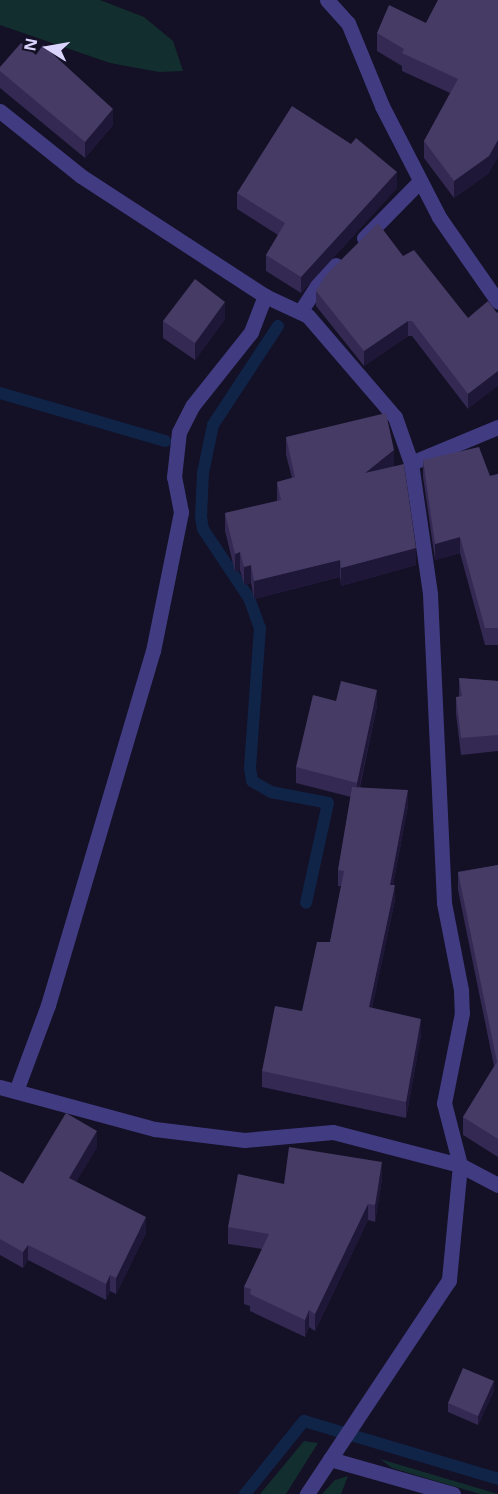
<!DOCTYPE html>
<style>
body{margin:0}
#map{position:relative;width:498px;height:1494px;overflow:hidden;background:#141025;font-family:"Noto Sans",sans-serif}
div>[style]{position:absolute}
.green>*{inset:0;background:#132e2e}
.stream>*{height:12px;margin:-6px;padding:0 6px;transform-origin:6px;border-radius:6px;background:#102448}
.service>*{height:15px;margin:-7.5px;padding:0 7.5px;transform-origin:7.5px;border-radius:7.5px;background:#413c82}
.minor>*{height:15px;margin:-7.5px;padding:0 7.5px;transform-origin:7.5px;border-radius:7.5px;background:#413c82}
.wall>*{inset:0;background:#332952}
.shaded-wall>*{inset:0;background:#1f1738}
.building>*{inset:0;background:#453b64}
span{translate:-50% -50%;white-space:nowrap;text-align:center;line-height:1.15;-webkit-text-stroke:4.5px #141025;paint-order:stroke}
.north{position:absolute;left:18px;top:18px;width:60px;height:60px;-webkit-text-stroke:4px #141025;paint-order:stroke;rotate:281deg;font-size:16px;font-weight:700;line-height:24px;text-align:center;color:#dbd5fd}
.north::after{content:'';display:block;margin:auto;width:21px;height:27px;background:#dbd5fd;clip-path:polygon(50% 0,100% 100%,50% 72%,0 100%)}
</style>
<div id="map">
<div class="green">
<div style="clip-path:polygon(0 0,100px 0,144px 17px,173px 41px,183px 71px,159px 72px,110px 63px,0 25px)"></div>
<div style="clip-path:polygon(304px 1441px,318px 1443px,286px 1494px,260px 1494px)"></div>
<div style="clip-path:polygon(380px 1459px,498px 1494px,480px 1494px,392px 1468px)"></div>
<div style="clip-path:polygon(348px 1476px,341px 1494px,322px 1494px,335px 1480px)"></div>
</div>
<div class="stream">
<div style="left:278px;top:326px;width:118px;rotate:123.3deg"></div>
<div style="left:213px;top:425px;width:49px;rotate:101.8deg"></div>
<div style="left:203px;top:473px;width:44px;rotate:92.6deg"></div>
<div style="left:201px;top:517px;width:12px;rotate:81deg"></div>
<div style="left:203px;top:529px;width:83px;rotate:56.3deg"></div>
<div style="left:249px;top:598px;width:32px;rotate:70deg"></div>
<div style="left:260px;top:628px;width:140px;rotate:94.1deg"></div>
<div style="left:250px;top:768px;width:13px;rotate:81deg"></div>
<div style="left:252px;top:781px;width:22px;rotate:30deg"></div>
<div style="left:271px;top:792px;width:58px;rotate:10.9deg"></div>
<div style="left:328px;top:803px;width:102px;rotate:102.4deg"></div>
<div style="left:0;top:393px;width:172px;rotate:16.2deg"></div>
<div style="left:245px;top:1494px;width:94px;rotate:-51.1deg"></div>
<div style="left:304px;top:1421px;width:202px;rotate:16.6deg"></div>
</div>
<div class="service">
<div style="left:364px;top:238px;width:80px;rotate:-45.5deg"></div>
<div style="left:300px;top:312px;width:33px;rotate:-57deg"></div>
<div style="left:318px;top:284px;width:26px;rotate:-47deg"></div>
</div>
<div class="minor">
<div style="left:327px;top:0;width:31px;rotate:48deg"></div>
<div style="left:348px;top:23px;width:90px;rotate:67.7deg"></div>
<div style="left:382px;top:106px;width:125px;rotate:62.8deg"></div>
<div style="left:439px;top:217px;width:103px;rotate:55.2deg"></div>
<div style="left:0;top:111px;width:104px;rotate:38.7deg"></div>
<div style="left:81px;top:176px;width:220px;rotate:33.1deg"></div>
<div style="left:265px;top:296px;width:47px;rotate:24.9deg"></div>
<div style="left:308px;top:316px;width:133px;rotate:49.3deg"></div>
<div style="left:395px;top:417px;width:49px;rotate:70.8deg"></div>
<div style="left:411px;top:463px;width:132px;rotate:81.7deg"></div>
<div style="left:430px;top:594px;width:309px;rotate:87.4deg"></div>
<div style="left:444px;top:903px;width:89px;rotate:78.9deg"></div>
<div style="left:461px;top:990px;width:23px;rotate:88deg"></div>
<div style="left:462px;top:1013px;width:92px;rotate:101.3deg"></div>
<div style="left:444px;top:1103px;width:64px;rotate:75.5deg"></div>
<div style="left:460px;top:1165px;width:116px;rotate:95.5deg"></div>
<div style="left:449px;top:1280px;width:257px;rotate:123.6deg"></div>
<div style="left:411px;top:463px;width:94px;rotate:-22.5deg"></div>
<div style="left:0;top:1087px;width:161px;rotate:15.2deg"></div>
<div style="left:155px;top:1129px;width:90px;rotate:7deg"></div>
<div style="left:244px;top:1140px;width:89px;rotate:-5.1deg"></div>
<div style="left:333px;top:1132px;width:131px;rotate:14.6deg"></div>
<div style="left:460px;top:1165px;width:43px;rotate:27.8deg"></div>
<div style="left:16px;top:1091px;width:92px;rotate:-69.6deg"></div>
<div style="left:48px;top:1005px;width:369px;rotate:-73.5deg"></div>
<div style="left:153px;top:651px;width:142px;rotate:-78.6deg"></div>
<div style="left:181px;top:512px;width:36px;rotate:-101deg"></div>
<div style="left:174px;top:477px;width:45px;rotate:-83.7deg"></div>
<div style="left:179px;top:432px;width:30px;rotate:-63deg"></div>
<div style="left:193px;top:405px;width:93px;rotate:-51.5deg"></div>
<div style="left:251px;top:332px;width:39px;rotate:-69deg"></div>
<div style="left:330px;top:1459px;width:128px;rotate:15.9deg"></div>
</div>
<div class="wall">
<div style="clip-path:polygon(438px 0,489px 173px,454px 198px,424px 158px,424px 141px,450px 93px,402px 71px,402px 66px,377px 51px,377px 33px,426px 23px)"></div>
<div style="clip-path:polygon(0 67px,113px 125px,85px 158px,0 88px)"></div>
<div style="clip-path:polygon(397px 188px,301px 293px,266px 271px,266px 255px,278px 235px,237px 209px,237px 193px)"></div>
<div style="clip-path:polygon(403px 256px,468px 318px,468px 409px,412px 336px,408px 336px,364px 366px,316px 306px,316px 291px)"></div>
<div style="clip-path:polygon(225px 319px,195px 360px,163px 338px,163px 321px)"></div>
<div style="clip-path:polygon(286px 437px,394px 466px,416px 565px,341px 586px,340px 577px,254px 599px,251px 583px,244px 585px,240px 570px,235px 572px,225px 531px,225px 513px,277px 501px,277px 482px,292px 478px,286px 455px)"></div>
<div style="clip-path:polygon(423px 460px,490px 476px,498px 474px,498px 645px,485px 645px,460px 553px,435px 560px,423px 477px)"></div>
<div style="clip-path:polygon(459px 678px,498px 681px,498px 751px,461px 755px,456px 714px,456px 697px,459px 697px)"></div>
<div style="clip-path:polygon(336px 701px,377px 706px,360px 787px,408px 806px,393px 885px,395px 900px,372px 1008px,421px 1035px,406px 1118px,262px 1087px,262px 1071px,302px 1011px,330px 942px,341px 886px,338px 886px,338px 870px,351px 797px,296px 783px,296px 767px)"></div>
<div style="clip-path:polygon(498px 865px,498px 1157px,463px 1135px,463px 1117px,494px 1066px,458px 890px,458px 872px)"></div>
<div style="clip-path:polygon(97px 1147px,76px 1182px,146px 1233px,116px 1294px,110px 1291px,106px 1300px,28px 1260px,23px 1268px,0 1255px,0 1171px,23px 1184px)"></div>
<div style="clip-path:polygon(382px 1179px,375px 1222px,368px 1220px,315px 1331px,309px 1327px,305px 1337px,250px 1311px,250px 1306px,244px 1304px,244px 1287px,262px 1249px,228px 1244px,228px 1227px,284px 1184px)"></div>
<div style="clip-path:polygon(494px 1391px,478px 1425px,448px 1412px,448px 1403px)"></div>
</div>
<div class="shaded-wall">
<div style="clip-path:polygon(113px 109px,113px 125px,85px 158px,85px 142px)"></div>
<div style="clip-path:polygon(498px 140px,498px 158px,489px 173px,454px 198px,454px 181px)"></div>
<div style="clip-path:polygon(397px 172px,397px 188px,301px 293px,301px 277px)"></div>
<div style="clip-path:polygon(225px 302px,225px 319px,195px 360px,195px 343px)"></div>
<div style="clip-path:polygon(408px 321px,408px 336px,364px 366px,364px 351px)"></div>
<div style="clip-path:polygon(498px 371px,498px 386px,468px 409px,468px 394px)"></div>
<div style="clip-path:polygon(394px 450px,394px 468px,365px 473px)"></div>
<div style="clip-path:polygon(460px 537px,460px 553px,435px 560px,435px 544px)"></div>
<div style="clip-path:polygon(416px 548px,416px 565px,341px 586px,341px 568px)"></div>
<div style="clip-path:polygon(240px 552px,240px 570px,235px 572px,235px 554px)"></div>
<div style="clip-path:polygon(340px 560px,340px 577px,254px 599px,254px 581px)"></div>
<div style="clip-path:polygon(251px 565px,251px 583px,244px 585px,244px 567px)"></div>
<div style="clip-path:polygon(377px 690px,377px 706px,357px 798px,357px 783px)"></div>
<div style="clip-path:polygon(408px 790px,408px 806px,390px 901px,390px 885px)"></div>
<div style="clip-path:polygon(395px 885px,395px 900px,369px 1023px,369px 1007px)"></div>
<div style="clip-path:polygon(421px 1019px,421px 1035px,406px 1118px,406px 1102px)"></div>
<div style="clip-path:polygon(97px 1131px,97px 1147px,69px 1194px,69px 1178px)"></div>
<div style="clip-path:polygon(382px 1162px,382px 1179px,375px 1222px,375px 1205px)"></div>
<div style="clip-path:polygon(368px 1204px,368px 1220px,315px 1331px,315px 1314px)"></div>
<div style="clip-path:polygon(146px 1217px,146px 1233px,116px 1294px,116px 1278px)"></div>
<div style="clip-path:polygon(28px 1245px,28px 1260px,23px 1268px,23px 1252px)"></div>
<div style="clip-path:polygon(110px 1275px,110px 1291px,106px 1300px,106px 1284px)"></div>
<div style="clip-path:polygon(309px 1310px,309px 1327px,305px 1337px,305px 1320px)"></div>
<div style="clip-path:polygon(494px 1381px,494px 1391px,478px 1425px,478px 1416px)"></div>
</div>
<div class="building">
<div style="clip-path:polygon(438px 0,498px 0,498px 140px,489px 156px,454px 181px,424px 141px,458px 79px,402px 53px,404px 49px,377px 33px,389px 5px,426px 23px)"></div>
<div style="clip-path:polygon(21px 43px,36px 55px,43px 45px,113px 109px,85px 142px,0 71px,0 67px)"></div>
<div style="clip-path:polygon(292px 106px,351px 144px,356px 138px,397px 172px,301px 277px,266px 255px,285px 223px,237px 193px)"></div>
<div style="clip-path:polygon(378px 223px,403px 256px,414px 250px,468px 318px,488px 301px,497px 313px,498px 312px,498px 371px,468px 394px,412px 321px,408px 321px,364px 351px,316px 291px,326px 275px)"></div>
<div style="clip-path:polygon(195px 279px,225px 302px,195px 343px,163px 321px)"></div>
<div style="clip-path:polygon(386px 413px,394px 450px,365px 473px,404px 464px,416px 548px,341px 568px,340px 560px,254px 581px,251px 565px,244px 567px,240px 552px,235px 554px,225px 513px,281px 500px,277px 482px,295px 477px,286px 437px)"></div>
<div style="clip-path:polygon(479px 447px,490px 476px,498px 474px,498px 628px,485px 628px,460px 537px,435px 544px,423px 460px)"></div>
<div style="clip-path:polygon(459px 678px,498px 681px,498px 735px,461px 738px,456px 697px,462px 696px)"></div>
<div style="clip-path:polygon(341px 681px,377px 690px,357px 783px,296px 767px,313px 695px,336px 701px)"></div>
<div style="clip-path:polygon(352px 787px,408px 790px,390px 885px,395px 885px,369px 1007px,421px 1019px,406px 1102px,262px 1071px,275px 1006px,302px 1011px,317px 942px,330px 942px,344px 871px,338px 870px)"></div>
<div style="clip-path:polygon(498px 865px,498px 1139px,463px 1117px,497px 1062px,458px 872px)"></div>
<div style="clip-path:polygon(66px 1113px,97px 1131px,69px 1178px,146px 1217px,116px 1278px,110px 1275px,106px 1284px,28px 1245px,23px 1252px,0 1239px,0 1171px,23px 1184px)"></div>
<div style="clip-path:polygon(289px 1147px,382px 1162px,375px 1205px,368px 1204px,315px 1314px,309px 1310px,305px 1320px,250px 1294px,251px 1289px,244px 1287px,269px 1234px,228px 1227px,238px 1174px,284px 1184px)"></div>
<div style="clip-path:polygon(463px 1368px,494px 1381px,478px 1416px,448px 1403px)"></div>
</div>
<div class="north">N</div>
</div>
